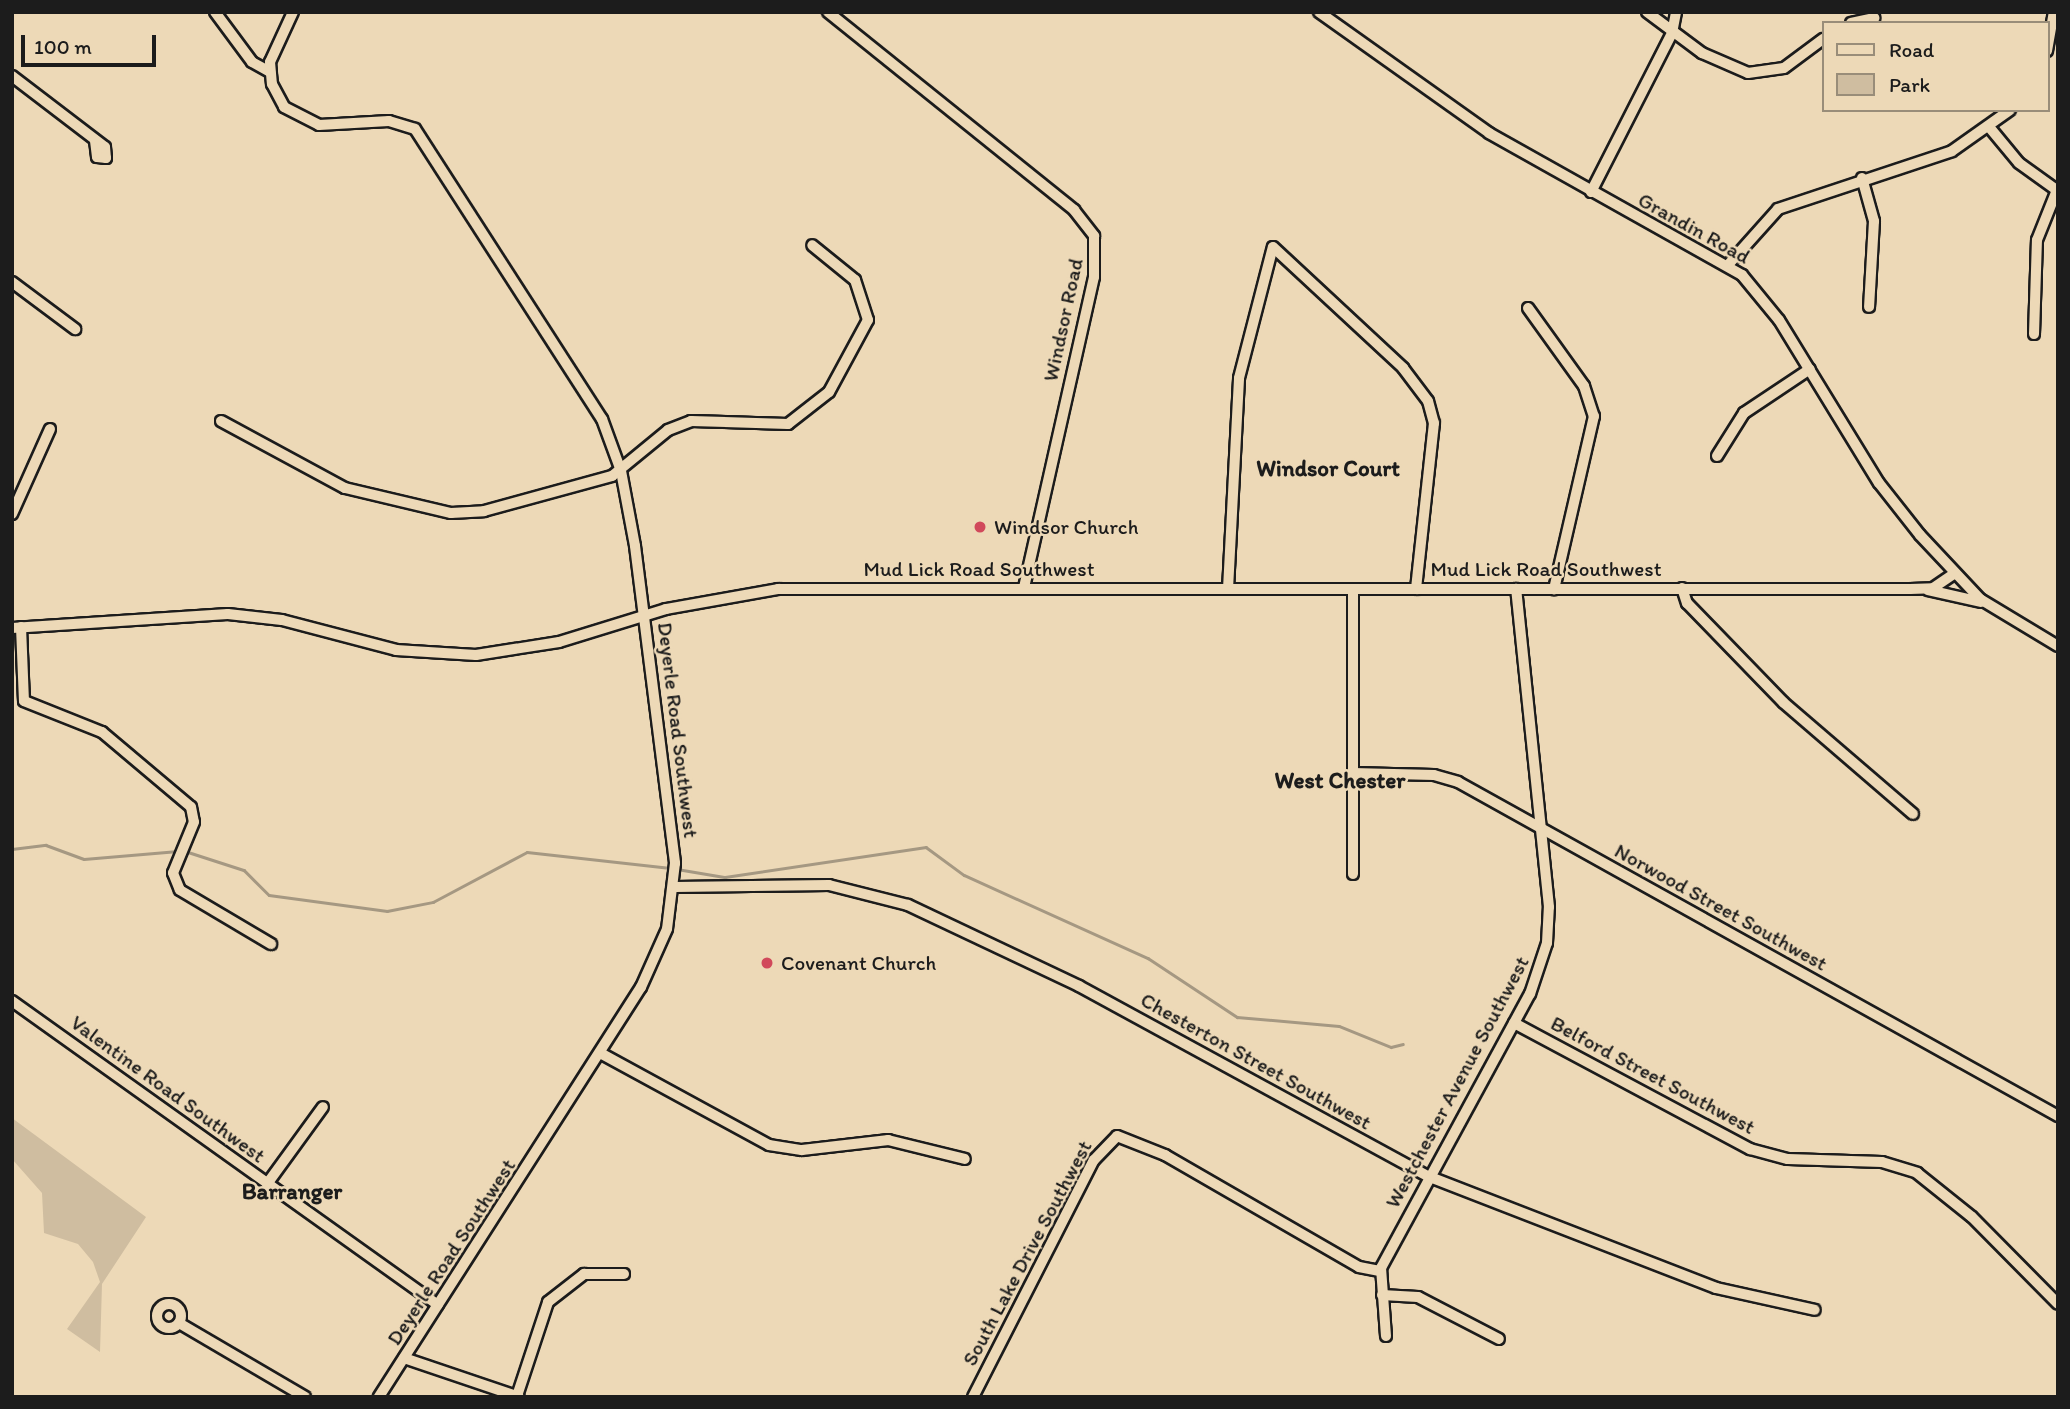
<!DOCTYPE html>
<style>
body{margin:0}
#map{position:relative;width:2070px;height:1409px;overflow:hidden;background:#edd9b7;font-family:Itim,sans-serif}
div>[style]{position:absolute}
.green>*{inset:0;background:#cfbda0}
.stream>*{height:2.5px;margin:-1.25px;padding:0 1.25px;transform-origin:1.25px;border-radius:1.25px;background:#a59882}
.roads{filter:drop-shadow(2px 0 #1c1c1c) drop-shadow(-2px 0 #1c1c1c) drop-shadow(0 2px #1c1c1c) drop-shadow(0 -2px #1c1c1c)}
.minor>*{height:10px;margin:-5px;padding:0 5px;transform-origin:5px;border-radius:5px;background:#edd9b7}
.minor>.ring{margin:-5px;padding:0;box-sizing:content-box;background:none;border:10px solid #edd9b7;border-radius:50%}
.dots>*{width:19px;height:19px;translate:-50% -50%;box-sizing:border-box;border:4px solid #edd9b7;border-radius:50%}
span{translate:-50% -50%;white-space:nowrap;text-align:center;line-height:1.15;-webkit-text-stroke:5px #edd9b7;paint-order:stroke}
.street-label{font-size:21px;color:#1c1c1c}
.poi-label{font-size:21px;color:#1c1c1c}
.left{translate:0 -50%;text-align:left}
.neighbourhood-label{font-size:23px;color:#1c1c1c;font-weight:700}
.frame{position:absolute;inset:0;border:14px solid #1c1c1c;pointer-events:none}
.legend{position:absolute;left:1822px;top:21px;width:228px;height:91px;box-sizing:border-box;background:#edd9b7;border:2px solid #998d79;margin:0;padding:9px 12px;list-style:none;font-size:21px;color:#1c1c1c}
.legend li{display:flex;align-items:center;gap:14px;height:35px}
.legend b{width:35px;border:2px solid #998d79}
.scale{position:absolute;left:21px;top:35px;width:135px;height:32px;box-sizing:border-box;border:4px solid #1c1c1c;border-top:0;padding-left:9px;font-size:21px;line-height:24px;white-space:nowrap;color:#1c1c1c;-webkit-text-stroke:5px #edd9b7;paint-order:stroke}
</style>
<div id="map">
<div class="green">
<div style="clip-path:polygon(12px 1118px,146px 1217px,102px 1284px,100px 1352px,67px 1329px,100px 1282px,93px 1262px,78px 1244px,44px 1233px,42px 1193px,12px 1159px)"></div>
</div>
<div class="stream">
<div style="left:12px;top:849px;width:34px;rotate:-7deg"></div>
<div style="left:46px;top:845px;width:40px;rotate:20.2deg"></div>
<div style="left:84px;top:859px;width:94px;rotate:-4.9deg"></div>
<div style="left:185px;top:851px;width:62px;rotate:17.9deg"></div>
<div style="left:244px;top:870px;width:35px;rotate:45deg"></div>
<div style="left:269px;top:895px;width:119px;rotate:7.7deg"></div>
<div style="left:387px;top:911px;width:47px;rotate:-11.1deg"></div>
<div style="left:433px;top:902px;width:106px;rotate:-28deg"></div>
<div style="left:527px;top:852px;width:144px;rotate:6.4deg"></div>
<div style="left:677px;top:869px;width:49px;rotate:9.5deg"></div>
<div style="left:725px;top:877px;width:203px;rotate:-8.5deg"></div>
<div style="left:926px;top:847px;width:47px;rotate:36.4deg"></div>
<div style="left:964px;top:875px;width:202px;rotate:24.3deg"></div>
<div style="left:1148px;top:958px;width:107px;rotate:33.5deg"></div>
<div style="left:1237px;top:1017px;width:102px;rotate:5deg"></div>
<div style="left:1339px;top:1026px;width:56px;rotate:22deg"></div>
<div style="left:1391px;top:1047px;width:12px;rotate:-14deg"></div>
</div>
<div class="roads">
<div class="minor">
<div style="left:215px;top:12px;width:62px;rotate:53.5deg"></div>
<div style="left:252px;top:62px;width:21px;rotate:29deg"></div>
<div style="left:293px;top:12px;width:55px;rotate:114.7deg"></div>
<div style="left:270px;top:62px;width:22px;rotate:85deg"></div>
<div style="left:272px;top:84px;width:26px;rotate:62deg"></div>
<div style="left:284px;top:107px;width:39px;rotate:27deg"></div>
<div style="left:319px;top:125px;width:70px;rotate:-3.3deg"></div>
<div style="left:389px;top:121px;width:27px;rotate:17deg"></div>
<div style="left:415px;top:129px;width:345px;rotate:57.2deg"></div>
<div style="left:602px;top:419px;width:55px;rotate:69.9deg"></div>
<div style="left:621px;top:471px;width:76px;rotate:79.4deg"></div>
<div style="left:635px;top:546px;width:320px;rotate:82.8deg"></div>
<div style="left:675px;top:863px;width:66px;rotate:96.9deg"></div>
<div style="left:667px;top:929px;width:64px;rotate:114.1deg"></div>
<div style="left:641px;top:987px;width:487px;rotate:122.6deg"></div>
<div style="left:828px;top:12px;width:316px;rotate:38.8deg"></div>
<div style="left:1074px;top:210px;width:33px;rotate:52deg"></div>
<div style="left:1094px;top:236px;width:41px;rotate:90deg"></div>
<div style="left:1094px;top:277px;width:319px;rotate:102.7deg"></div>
<div style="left:1319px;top:12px;width:209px;rotate:35.4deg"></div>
<div style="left:1489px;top:133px;width:290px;rotate:29.3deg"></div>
<div style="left:1742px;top:275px;width:58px;rotate:50.6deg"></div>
<div style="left:1779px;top:320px;width:191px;rotate:58.5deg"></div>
<div style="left:1879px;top:483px;width:66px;rotate:51.7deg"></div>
<div style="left:1920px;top:535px;width:88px;rotate:46.8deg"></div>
<div style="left:1980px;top:599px;width:91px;rotate:31.1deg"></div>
<div style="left:1647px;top:12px;width:69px;rotate:36.7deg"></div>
<div style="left:1702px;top:53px;width:50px;rotate:23.5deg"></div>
<div style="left:1748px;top:73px;width:36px;rotate:-8deg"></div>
<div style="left:1784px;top:68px;width:49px;rotate:-36.6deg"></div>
<div style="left:1851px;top:23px;width:24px;rotate:-12deg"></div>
<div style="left:2047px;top:51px;width:40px;rotate:-80deg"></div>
<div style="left:12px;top:76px;width:117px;rotate:37.4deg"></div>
<div style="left:105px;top:147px;width:11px;rotate:85deg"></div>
<div style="left:106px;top:158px;width:9px;rotate:-174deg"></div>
<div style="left:97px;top:157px;width:17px;rotate:-97deg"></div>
<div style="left:1990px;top:128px;width:45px;rotate:50.4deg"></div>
<div style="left:2019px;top:163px;width:48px;rotate:35.7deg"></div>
<div style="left:1862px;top:178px;width:45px;rotate:74.4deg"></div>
<div style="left:1874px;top:221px;width:86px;rotate:93.3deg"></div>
<div style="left:1591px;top:192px;width:178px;rotate:-63deg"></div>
<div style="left:1672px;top:33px;width:21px;rotate:-79deg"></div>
<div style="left:1728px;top:265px;width:75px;rotate:-48.2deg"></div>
<div style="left:1778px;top:209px;width:183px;rotate:-18.4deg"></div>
<div style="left:1952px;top:151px;width:71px;rotate:-35.3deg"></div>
<div style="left:12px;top:282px;width:79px;rotate:36.7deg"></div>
<div style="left:1528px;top:308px;width:96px;rotate:54.3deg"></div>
<div style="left:1584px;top:386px;width:32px;rotate:72deg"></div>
<div style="left:1594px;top:416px;width:178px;rotate:103deg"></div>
<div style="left:2034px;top:334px;width:94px;rotate:-88.2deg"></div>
<div style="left:2037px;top:240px;width:54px;rotate:-68.2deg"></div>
<div style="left:221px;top:421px;width:141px;rotate:28.4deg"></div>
<div style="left:345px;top:488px;width:109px;rotate:13.3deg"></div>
<div style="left:451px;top:513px;width:33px;rotate:-3deg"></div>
<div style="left:484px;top:511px;width:133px;rotate:-15.3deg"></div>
<div style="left:612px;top:476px;width:72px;rotate:-39.4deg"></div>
<div style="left:668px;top:430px;width:25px;rotate:-21deg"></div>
<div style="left:691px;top:421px;width:97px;rotate:1.8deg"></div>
<div style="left:788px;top:424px;width:52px;rotate:-38deg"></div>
<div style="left:829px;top:392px;width:82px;rotate:-61.6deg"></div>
<div style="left:868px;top:320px;width:42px;rotate:-108deg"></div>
<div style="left:855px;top:280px;width:55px;rotate:-140.9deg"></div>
<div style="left:1717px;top:456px;width:51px;rotate:-57.9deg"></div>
<div style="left:1744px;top:413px;width:79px;rotate:-33.7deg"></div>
<div style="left:12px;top:514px;width:93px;rotate:-65.9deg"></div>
<div style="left:1682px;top:588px;width:16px;rotate:72deg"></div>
<div style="left:1687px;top:603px;width:139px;rotate:45.9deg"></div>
<div style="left:1784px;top:703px;width:170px;rotate:40.7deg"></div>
<div style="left:1228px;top:589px;width:211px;rotate:-87deg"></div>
<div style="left:1239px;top:378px;width:135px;rotate:-75.5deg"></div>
<div style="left:1273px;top:247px;width:178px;rotate:42.9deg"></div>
<div style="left:1403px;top:368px;width:41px;rotate:52.9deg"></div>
<div style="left:1428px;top:401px;width:23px;rotate:75deg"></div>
<div style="left:1434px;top:423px;width:167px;rotate:96.2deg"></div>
<div style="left:1928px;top:590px;width:54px;rotate:12.8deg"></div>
<div style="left:21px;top:627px;width:74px;rotate:87.7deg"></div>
<div style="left:24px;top:701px;width:84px;rotate:21.7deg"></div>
<div style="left:102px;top:732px;width:116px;rotate:40.1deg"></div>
<div style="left:191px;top:807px;width:15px;rotate:79deg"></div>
<div style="left:194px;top:822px;width:55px;rotate:112.4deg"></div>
<div style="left:173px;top:873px;width:18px;rotate:68deg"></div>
<div style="left:180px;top:890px;width:106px;rotate:30.7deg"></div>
<div style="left:12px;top:628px;width:216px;rotate:-3.7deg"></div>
<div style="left:228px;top:614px;width:54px;rotate:6.3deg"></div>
<div style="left:282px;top:620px;width:118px;rotate:14.7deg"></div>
<div style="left:396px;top:650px;width:80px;rotate:3.6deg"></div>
<div style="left:476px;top:655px;width:84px;rotate:-8.9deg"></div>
<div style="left:559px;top:642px;width:112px;rotate:-17.1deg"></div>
<div style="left:666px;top:609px;width:114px;rotate:-10.1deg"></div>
<div style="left:778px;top:589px;width:1132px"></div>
<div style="left:1910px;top:589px;width:23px;rotate:-2deg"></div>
<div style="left:1933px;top:588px;width:25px;rotate:-34deg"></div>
<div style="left:1353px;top:773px;width:81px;rotate:1.4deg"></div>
<div style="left:1434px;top:775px;width:25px;rotate:16deg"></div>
<div style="left:1458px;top:782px;width:687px;rotate:29.1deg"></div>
<div style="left:1353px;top:874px;width:285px;rotate:-90deg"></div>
<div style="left:675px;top:887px;width:154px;rotate:-0.7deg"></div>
<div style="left:829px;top:885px;width:81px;rotate:14.2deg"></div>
<div style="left:908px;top:905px;width:189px;rotate:25.3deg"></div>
<div style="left:1079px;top:986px;width:400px;rotate:28.6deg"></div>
<div style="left:1430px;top:1177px;width:307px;rotate:21.2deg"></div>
<div style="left:1716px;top:1288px;width:101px;rotate:12.5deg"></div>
<div style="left:12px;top:1001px;width:523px;rotate:35.51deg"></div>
<div style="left:1514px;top:1023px;width:268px;rotate:28.1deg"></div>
<div style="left:1750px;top:1149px;width:39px;rotate:15deg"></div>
<div style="left:1788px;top:1159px;width:94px;rotate:1.8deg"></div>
<div style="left:1882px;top:1162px;width:37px;rotate:17deg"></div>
<div style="left:1917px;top:1173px;width:70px;rotate:38.7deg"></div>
<div style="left:1972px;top:1217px;width:122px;rotate:45.3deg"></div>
<div style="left:602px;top:1054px;width:190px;rotate:28.6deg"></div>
<div style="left:769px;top:1145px;width:33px;rotate:9deg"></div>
<div style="left:802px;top:1150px;width:87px;rotate:-6.6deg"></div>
<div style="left:888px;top:1140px;width:79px;rotate:13.9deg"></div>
<div style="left:267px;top:1184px;width:95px;rotate:-54deg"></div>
<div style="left:1382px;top:1295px;width:36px;rotate:3deg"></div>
<div style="left:1418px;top:1297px;width:91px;rotate:27.4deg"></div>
<div class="ring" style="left:157px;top:1304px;width:14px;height:14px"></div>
<div style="left:179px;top:1323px;width:146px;rotate:30.4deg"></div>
<div style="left:1386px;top:1336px;width:68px;rotate:-94.2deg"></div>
<div style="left:1381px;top:1268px;width:312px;rotate:-61.5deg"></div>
<div style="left:1530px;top:994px;width:54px;rotate:-71.6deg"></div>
<div style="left:1547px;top:943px;width:36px;rotate:-87deg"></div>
<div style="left:1549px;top:907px;width:320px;rotate:-95.9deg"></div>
<div style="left:404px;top:1358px;width:121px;rotate:18.7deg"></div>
<div style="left:517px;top:1396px;width:99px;rotate:-71.7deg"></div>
<div style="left:548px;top:1302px;width:46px;rotate:-37.9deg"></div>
<div style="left:584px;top:1274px;width:40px"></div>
<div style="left:973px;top:1397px;width:266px;rotate:-63deg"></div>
<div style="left:1094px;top:1160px;width:33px;rotate:-46deg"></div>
<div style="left:1117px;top:1136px;width:52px;rotate:21.6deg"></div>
<div style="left:1165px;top:1155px;width:224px;rotate:30deg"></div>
<div style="left:1359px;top:1267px;width:21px;rotate:11deg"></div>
</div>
</div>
<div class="dots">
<div style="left:980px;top:527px;background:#d1495b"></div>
<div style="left:767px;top:963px;background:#d1495b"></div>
</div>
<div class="street-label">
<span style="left:1694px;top:228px;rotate:29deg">Grandin Road</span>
<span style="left:1063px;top:320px;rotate:-78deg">Windsor Road</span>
<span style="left:979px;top:569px">Mud Lick Road Southwest</span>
<span style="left:1546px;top:569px">Mud Lick Road Southwest</span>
<span style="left:678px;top:730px;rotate:83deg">Deyerle Road Southwest</span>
<span style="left:1721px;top:907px;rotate:29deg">Norwood Street Southwest</span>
<span style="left:1256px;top:1061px;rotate:29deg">Chesterton Street Southwest</span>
<span style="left:1653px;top:1075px;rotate:28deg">Belford Street Southwest</span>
<span style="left:1457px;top:1082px;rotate:-62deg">Westchester Avenue Southwest</span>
<span style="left:168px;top:1089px;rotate:36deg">Valentine Road Southwest</span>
<span style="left:451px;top:1252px;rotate:-57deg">Deyerle Road Southwest</span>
<span style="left:1027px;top:1253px;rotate:-62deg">South Lake Drive Southwest</span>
</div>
<div class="poi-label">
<span class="left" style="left:994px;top:527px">Windsor Church</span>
<span class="left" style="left:781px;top:963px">Covenant Church</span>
</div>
<div class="neighbourhood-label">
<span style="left:1328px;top:468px">Windsor Court</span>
<span style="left:1340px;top:780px">West Chester</span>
<span style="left:292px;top:1191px">Barranger</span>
</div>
<div class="frame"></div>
<ul class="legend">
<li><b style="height:9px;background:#edd9b7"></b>Road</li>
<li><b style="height:19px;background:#cfbda0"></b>Park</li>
</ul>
<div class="scale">100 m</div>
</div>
